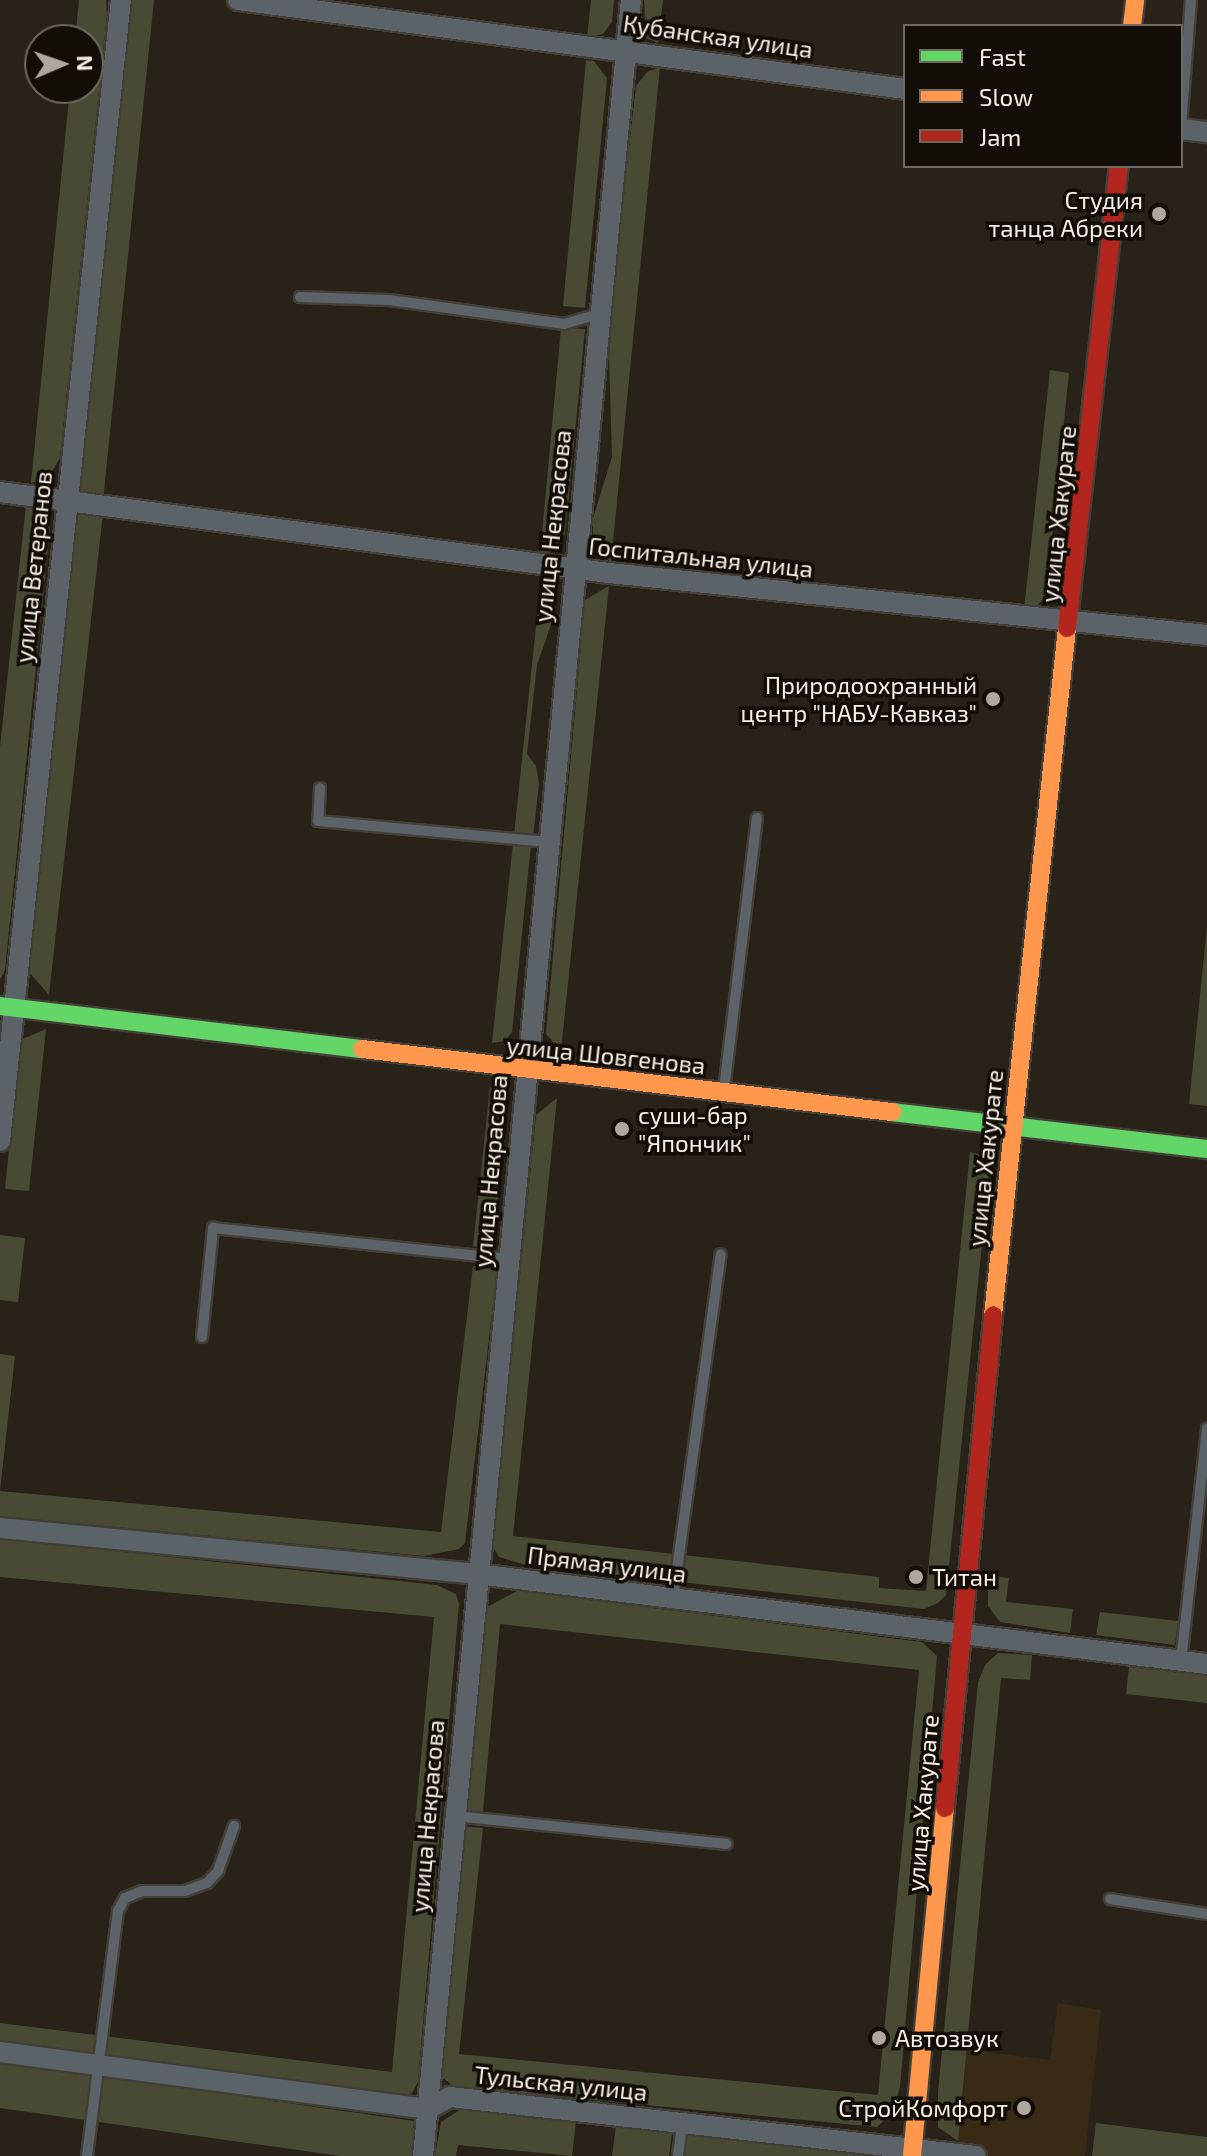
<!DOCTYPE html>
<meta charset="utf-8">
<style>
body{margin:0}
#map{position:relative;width:1207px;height:2156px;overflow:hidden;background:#282218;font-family:"Exo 2",sans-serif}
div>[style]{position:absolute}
.built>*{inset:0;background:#382a15}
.green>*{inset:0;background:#484a34}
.roads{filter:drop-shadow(2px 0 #433e37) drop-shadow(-2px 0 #433e37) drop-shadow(0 2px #433e37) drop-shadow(0 -2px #433e37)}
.lane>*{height:10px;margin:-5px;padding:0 5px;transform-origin:5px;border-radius:5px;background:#5b6368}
.street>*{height:20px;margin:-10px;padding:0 10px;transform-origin:10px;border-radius:10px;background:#5b6368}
.fast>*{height:18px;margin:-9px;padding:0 9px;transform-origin:9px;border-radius:9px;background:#63d668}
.slow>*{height:18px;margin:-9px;padding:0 9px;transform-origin:9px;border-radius:9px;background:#ff974d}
.jam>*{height:18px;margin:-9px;padding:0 9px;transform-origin:9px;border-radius:9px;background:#b3261e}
.dots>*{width:22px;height:22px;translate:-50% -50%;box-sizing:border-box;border:4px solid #120d06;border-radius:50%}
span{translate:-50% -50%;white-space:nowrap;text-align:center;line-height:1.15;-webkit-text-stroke:7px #120d06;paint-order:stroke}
.street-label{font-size:24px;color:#f8f0e6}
.poi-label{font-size:24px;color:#f8f0e6}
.right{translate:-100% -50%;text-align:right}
.left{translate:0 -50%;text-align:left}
.legend{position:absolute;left:903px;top:24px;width:280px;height:144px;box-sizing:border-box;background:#120d06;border:2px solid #6e6860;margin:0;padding:10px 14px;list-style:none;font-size:24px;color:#f8f0e6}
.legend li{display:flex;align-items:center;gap:16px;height:40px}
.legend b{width:40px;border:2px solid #6e6860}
.north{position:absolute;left:24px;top:24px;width:80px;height:80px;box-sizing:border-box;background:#120d06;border:2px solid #6e6860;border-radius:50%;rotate:88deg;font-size:22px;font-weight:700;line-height:32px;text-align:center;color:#f8f0e6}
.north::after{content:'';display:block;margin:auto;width:28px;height:36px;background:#afa89e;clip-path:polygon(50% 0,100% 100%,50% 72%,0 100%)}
</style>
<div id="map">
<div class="built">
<div style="clip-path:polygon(1058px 2003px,1101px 2010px,1085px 2156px,953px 2156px,964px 2049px,1050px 2060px)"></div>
</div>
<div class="green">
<div style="clip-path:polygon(79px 0,106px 0,107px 15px,60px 458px,49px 477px,31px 483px,70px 88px,88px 88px,88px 40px,75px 40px)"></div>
<div style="clip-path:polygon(133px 0,154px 0,103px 501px,84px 499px,77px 491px,126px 17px)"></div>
<div style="clip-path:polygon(591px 0,614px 0,612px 22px,603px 34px,587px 37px)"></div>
<div style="clip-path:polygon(644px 0,663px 0,658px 43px,646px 38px)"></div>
<div style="clip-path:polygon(586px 60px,594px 61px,607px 78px,585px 308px,563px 306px)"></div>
<div style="clip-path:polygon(660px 67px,611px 562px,593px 546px,593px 518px,612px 457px,609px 357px,617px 253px,636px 86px,647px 72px)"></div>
<div style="clip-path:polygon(561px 328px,585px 329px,565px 535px,552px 552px,540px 556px)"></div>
<div style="clip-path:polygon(1050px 370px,1069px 373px,1046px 596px,1036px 607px,1024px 609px)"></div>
<div style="clip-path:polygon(26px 505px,42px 511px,50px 529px,5px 970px,0 980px,0 747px)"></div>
<div style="clip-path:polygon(103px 513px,49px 995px,28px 971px,37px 836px,73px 522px,80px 514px)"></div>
<div style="clip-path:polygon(541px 579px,551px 586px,556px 610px,537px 665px,527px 754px,536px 766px,539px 784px,533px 837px,514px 835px)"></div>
<div style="clip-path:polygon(609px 586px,561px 1051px,546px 1034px,585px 600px)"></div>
<div style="clip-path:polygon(513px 843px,531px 845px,512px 1032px,505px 1041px,492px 1043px)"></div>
<div style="clip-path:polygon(1207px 926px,1207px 1106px,1189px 1104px)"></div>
<div style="clip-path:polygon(46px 1029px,29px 1191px,5px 1189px,20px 1040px)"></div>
<div style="clip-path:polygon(490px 1087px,501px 1093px,506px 1106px,494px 1249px,473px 1246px)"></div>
<div style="clip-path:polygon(557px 1098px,513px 1536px,879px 1577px,879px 1588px,926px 1591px,970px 1152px,982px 1155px,989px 1176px,946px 1595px,938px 1603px,924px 1609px,526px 1565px,499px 1557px,493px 1547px,536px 1115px)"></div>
<div style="clip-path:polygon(0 1235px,25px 1238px,18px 1302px,0 1300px)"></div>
<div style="clip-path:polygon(473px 1266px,497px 1270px,465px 1543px,459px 1549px,424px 1556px,0 1516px,0 1354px,15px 1356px,0 1491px,441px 1532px)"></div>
<div style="clip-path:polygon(0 1539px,437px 1585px,456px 1594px,459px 1604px,418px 2082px,412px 2093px,401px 2097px,0 2043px,0 2023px,392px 2072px,434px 1617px,0 1577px)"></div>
<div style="clip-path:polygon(988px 1576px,1009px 1578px,1006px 1602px,1073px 1609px,1070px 1633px,1000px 1622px,988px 1606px)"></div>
<div style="clip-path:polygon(517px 1591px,922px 1642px,937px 1656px,900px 2087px,892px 2113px,877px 2127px,455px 2087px,440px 2076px,459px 1826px,483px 1828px,459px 2054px,878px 2095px,919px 1670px,500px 1624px,483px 1812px,461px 1809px,485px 1608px)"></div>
<div style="clip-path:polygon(1100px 1612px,1178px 1621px,1175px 1645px,1096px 1635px)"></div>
<div style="clip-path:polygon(998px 1653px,1032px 1655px,1030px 1680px,1001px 1678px,958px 2141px,938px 2127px,938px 2092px,978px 1682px,985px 1665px)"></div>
<div style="clip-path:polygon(1129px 1667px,1207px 1676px,1207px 1703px,1126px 1694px)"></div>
<div style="clip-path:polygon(0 2062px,414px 2121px,411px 2156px,340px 2156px,0 2108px)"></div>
<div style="clip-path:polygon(461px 2109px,576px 2122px,572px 2156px,458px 2145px,456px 2156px,435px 2156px,441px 2122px)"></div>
<div style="clip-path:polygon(1096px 2123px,1207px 2137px,1207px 2156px,1092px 2156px)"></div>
<div style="clip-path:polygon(616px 2126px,672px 2133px,669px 2156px,612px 2156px)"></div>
<div style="clip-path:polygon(686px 2135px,876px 2156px,683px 2156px)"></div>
</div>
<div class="roads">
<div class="lane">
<div style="left:1181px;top:126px;width:126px;rotate:-85.5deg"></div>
<div style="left:300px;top:297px;width:89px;rotate:1.9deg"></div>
<div style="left:389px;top:300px;width:177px;rotate:7.8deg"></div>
<div style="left:564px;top:324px;width:37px;rotate:-16deg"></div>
<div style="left:320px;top:788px;width:33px;rotate:93deg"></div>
<div style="left:318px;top:821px;width:231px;rotate:5.2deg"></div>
<div style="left:724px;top:1090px;width:274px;rotate:-83.1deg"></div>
<div style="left:202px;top:1337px;width:110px;rotate:-84.2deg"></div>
<div style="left:213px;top:1228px;width:297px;rotate:6deg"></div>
<div style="left:673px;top:1598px;width:347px;rotate:-82.1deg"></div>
<div style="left:1181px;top:1661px;width:234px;rotate:-83.6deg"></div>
<div style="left:455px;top:1816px;width:273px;rotate:5.9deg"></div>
<div style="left:1110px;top:1899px;width:98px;rotate:8.8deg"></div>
<div style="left:87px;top:2156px;width:247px;rotate:-82.8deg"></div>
<div style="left:118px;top:1911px;width:15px;rotate:-62deg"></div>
<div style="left:125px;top:1898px;width:18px;rotate:-22deg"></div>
<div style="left:142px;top:1891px;width:43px"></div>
<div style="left:185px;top:1891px;width:23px;rotate:-20deg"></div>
<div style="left:207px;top:1883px;width:16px;rotate:-47deg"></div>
<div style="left:218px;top:1871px;width:48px;rotate:-70.4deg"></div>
<div style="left:678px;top:2156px;width:34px;rotate:-83deg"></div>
</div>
<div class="street">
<div style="left:238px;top:0;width:673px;rotate:7.6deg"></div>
<div style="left:1181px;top:129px;width:26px;rotate:7deg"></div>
<div style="left:0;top:492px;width:614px;rotate:7.58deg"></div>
<div style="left:609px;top:573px;width:601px;rotate:5.92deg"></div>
<div style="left:0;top:1141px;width:1147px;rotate:-83.95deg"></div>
<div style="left:0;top:1528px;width:479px;rotate:5.5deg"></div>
<div style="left:477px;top:1574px;width:736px;rotate:7.03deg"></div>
<div style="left:0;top:2052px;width:432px;rotate:7.6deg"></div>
<div style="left:428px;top:2109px;width:25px;rotate:-29deg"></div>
<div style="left:450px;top:2097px;width:529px;rotate:6.4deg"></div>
<div style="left:423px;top:2156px;width:2166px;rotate:-84.49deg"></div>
</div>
<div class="fast">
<div style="left:0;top:1006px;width:365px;rotate:6.8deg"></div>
<div style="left:892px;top:1112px;width:317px;rotate:6.7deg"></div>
</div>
<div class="slow">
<div style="left:1132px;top:26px;width:26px;rotate:-83deg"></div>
<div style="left:362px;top:1049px;width:534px;rotate:6.78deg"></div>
<div style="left:993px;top:1315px;width:691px;rotate:-83.85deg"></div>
<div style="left:912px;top:2156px;width:350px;rotate:-84.6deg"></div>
</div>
<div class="jam">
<div style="left:1067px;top:628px;width:465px;rotate:-83.6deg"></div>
<div style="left:945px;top:1808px;width:495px;rotate:-84.4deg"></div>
</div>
</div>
<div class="dots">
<div style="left:1159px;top:214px;background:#afa89e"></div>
<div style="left:993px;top:699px;background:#afa89e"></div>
<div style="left:622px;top:1129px;background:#afa89e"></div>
<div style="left:916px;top:1577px;background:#afa89e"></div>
<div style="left:879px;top:2038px;background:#afa89e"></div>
<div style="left:1024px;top:2108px;background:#afa89e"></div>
</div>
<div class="street-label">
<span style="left:718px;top:36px;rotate:8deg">Кубанская улица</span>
<span style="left:1058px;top:514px;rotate:-84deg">улица Хакурате</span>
<span style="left:552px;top:526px;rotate:-84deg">улица Некрасова</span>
<span style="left:701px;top:557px;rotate:6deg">Госпитальная улица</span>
<span style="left:33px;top:567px;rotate:-84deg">улица Ветеранов</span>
<span style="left:606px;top:1055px;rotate:6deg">улица Шовгенова</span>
<span style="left:985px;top:1158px;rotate:-84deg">улица Хакурате</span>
<span style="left:490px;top:1171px;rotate:-85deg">улица Некрасова</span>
<span style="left:607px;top:1564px;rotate:7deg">Прямая улица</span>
<span style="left:922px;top:1803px;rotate:-85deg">улица Хакурате</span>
<span style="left:427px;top:1816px;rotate:-85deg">улица Некрасова</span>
<span style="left:561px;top:2083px;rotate:6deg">Тульская улица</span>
</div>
<div class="poi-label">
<span class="right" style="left:1143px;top:214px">Студия<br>танца Абреки</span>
<span class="right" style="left:977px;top:699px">Природоохранный<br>центр "НАБУ-Кавказ"</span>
<span class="left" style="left:638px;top:1129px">суши-бар<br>"Япончик"</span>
<span class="left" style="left:932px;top:1577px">Титан</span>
<span class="left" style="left:895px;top:2038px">Автозвук</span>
<span class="right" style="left:1008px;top:2108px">СтройКомфорт</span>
</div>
<ul class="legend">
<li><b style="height:10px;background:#63d668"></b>Fast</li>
<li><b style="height:10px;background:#ff974d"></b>Slow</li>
<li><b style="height:10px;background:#b3261e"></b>Jam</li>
</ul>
<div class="north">N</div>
</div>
